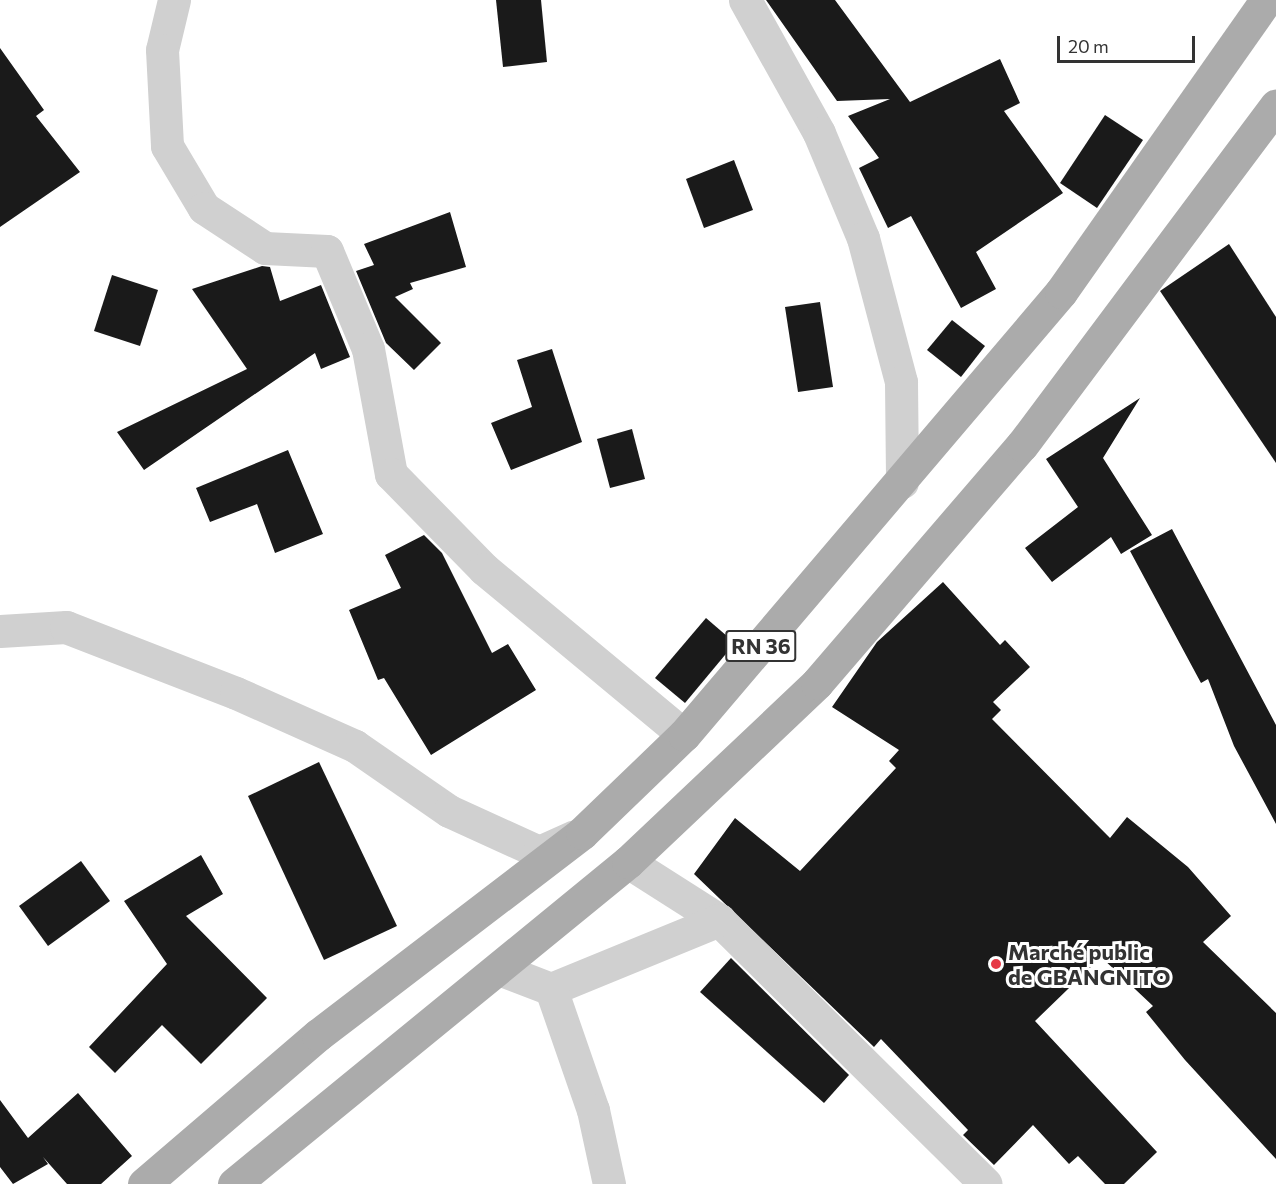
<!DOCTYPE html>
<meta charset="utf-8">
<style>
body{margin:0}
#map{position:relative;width:1276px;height:1184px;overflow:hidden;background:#fff;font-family:Commissioner,sans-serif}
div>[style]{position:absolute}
.building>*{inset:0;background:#1a1a1a}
.street>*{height:33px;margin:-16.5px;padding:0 16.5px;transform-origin:16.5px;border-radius:16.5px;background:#d0d0d0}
.primary>*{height:33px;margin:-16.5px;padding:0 16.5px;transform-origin:16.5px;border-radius:16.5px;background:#ababab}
.dots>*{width:16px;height:16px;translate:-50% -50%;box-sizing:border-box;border:3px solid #fff;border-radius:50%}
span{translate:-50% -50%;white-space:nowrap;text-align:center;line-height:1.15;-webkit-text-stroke:6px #fff;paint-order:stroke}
.shield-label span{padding:2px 4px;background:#fff;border:2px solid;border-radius:4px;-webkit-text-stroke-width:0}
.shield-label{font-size:21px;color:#333;font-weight:700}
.poi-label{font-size:22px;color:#333;font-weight:700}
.left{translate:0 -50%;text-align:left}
.scale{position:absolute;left:1057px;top:36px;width:138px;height:27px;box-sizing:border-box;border:3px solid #333;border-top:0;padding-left:8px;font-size:18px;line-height:21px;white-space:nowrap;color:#333;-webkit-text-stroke:4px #fff;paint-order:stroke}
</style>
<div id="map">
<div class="building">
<div style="clip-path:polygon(496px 0,541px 0,547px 62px,503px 67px)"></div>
<div style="clip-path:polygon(766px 0,835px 0,910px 102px,1000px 59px,1020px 103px,1004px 111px,1063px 193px,976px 252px,996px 289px,961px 308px,911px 216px,888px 228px,859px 168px,879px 158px,848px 116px,890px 99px,837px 101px)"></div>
<div style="clip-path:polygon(0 48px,44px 110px,36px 116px,80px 172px,0 227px)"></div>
<div style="clip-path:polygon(1105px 115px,1143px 140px,1097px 208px,1060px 183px)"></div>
<div style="clip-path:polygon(734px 160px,753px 210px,704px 228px,686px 179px)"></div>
<div style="clip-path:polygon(450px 212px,466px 267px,410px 283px,413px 289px,395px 297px,441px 343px,414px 370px,386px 343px,356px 271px,374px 265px,364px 244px)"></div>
<div style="clip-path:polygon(1229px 244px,1276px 317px,1276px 463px,1160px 291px)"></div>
<div style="clip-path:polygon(262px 266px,270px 267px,280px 301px,321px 285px,350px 357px,321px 369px,315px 353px,144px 470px,117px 432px,247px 369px,192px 289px)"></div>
<div style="clip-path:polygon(112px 275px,158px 290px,140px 346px,94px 331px)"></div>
<div style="clip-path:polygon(820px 302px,833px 387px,798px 392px,785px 307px)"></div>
<div style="clip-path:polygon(952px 320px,985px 346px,961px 377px,927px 350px)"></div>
<div style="clip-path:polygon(552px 349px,582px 442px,511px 470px,491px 423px,532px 407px,517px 360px)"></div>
<div style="clip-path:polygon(1140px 398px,1103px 458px,1152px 535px,1121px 554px,1111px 537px,1052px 582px,1025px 548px,1078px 507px,1046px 459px)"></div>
<div style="clip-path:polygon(632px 429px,645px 479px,610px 488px,597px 439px)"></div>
<div style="clip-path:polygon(288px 450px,323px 534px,275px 553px,257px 504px,210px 522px,196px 488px)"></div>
<div style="clip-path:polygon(1172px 529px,1276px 725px,1276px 824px,1234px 746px,1208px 679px,1201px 683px,1130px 551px)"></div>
<div style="clip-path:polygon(424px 535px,442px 553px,492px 653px,508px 644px,536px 690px,431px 755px,384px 678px,378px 680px,349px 610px,401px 588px,385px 555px)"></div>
<div style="clip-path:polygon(943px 582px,1000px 645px,1005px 640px,1030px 667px,993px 702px,1001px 710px,992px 719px,1110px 838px,1127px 817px,1188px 867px,1231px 916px,1203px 942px,1276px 1013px,1276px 1159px,1185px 1060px,1146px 1012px,1153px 1006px,1101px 957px,1035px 1021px,1157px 1152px,1124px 1184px,1105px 1184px,1078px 1156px,1069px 1164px,1033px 1125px,994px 1165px,963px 1135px,968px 1130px,881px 1039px,874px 1047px,694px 874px,735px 818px,800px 871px,896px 768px,889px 761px,899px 750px,832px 707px,877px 642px)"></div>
<div style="clip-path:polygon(706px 618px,735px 643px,685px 703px,655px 678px)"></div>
<div style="clip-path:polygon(319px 762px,397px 926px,324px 960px,248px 796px)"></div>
<div style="clip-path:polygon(201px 855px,223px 894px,186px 916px,267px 998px,201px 1064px,162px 1025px,115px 1073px,89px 1047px,167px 964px,124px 901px)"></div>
<div style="clip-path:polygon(81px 861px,110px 901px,48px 946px,19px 906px)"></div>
<div style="clip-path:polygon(731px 958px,849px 1075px,824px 1103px,700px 992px)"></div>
<div style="clip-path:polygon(78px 1093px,132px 1156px,101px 1184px,67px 1184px,43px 1157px,48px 1164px,13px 1184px,0 1167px,0 1100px,28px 1138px)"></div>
</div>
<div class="street">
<div style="left:174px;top:0;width:51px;rotate:103.5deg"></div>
<div style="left:162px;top:50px;width:96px;rotate:87deg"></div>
<div style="left:167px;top:146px;width:72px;rotate:59.2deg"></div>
<div style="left:204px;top:208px;width:73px;rotate:33.3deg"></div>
<div style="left:265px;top:248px;width:62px;rotate:2.8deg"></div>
<div style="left:327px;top:251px;width:106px;rotate:67.3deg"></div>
<div style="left:368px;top:349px;width:127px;rotate:79.6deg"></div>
<div style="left:391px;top:474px;width:133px;rotate:45.6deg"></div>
<div style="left:484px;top:569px;width:260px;rotate:39.7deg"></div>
<div style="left:745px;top:0;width:152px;rotate:60.9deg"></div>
<div style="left:819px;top:133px;width:114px;rotate:67.3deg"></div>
<div style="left:863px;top:238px;width:149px;rotate:75.2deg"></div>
<div style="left:901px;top:382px;width:100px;rotate:89.4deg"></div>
<div style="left:0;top:631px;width:66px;rotate:-3.5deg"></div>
<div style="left:66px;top:627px;width:182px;rotate:21.2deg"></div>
<div style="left:236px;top:693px;width:130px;rotate:24deg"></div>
<div style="left:355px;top:746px;width:114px;rotate:34.7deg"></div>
<div style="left:449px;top:811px;width:99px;rotate:24.5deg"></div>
<div style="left:539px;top:852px;width:39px;rotate:-24deg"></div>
<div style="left:628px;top:862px;width:108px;rotate:32.5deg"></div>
<div style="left:719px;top:920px;width:375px;rotate:44.7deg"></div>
<div style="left:499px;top:969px;width:56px;rotate:21deg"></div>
<div style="left:551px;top:989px;width:182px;rotate:-22.3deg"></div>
<div style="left:551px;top:989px;width:128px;rotate:70.9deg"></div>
<div style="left:593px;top:1110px;width:76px;rotate:77.8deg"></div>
</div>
<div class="primary">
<div style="left:144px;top:1184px;width:229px;rotate:-40.6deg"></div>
<div style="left:318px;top:1035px;width:332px;rotate:-37.4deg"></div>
<div style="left:582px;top:833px;width:141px;rotate:-43.9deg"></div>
<div style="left:684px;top:735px;width:582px;rotate:-49.6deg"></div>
<div style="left:1061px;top:292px;width:357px;rotate:-54.9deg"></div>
<div style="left:234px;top:1184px;width:509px;rotate:-39.26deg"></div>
<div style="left:628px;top:862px;width:260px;rotate:-43.4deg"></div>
<div style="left:817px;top:683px;width:314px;rotate:-49.3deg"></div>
<div style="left:1022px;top:445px;width:424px;rotate:-53.2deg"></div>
</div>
<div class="dots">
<div style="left:996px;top:964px;background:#e63946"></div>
</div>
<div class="shield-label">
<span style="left:761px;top:646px">RN 36</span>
</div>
<div class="poi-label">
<span class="left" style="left:1008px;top:964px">Marché public<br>de GBANGNITO</span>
</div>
<div class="scale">20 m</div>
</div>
